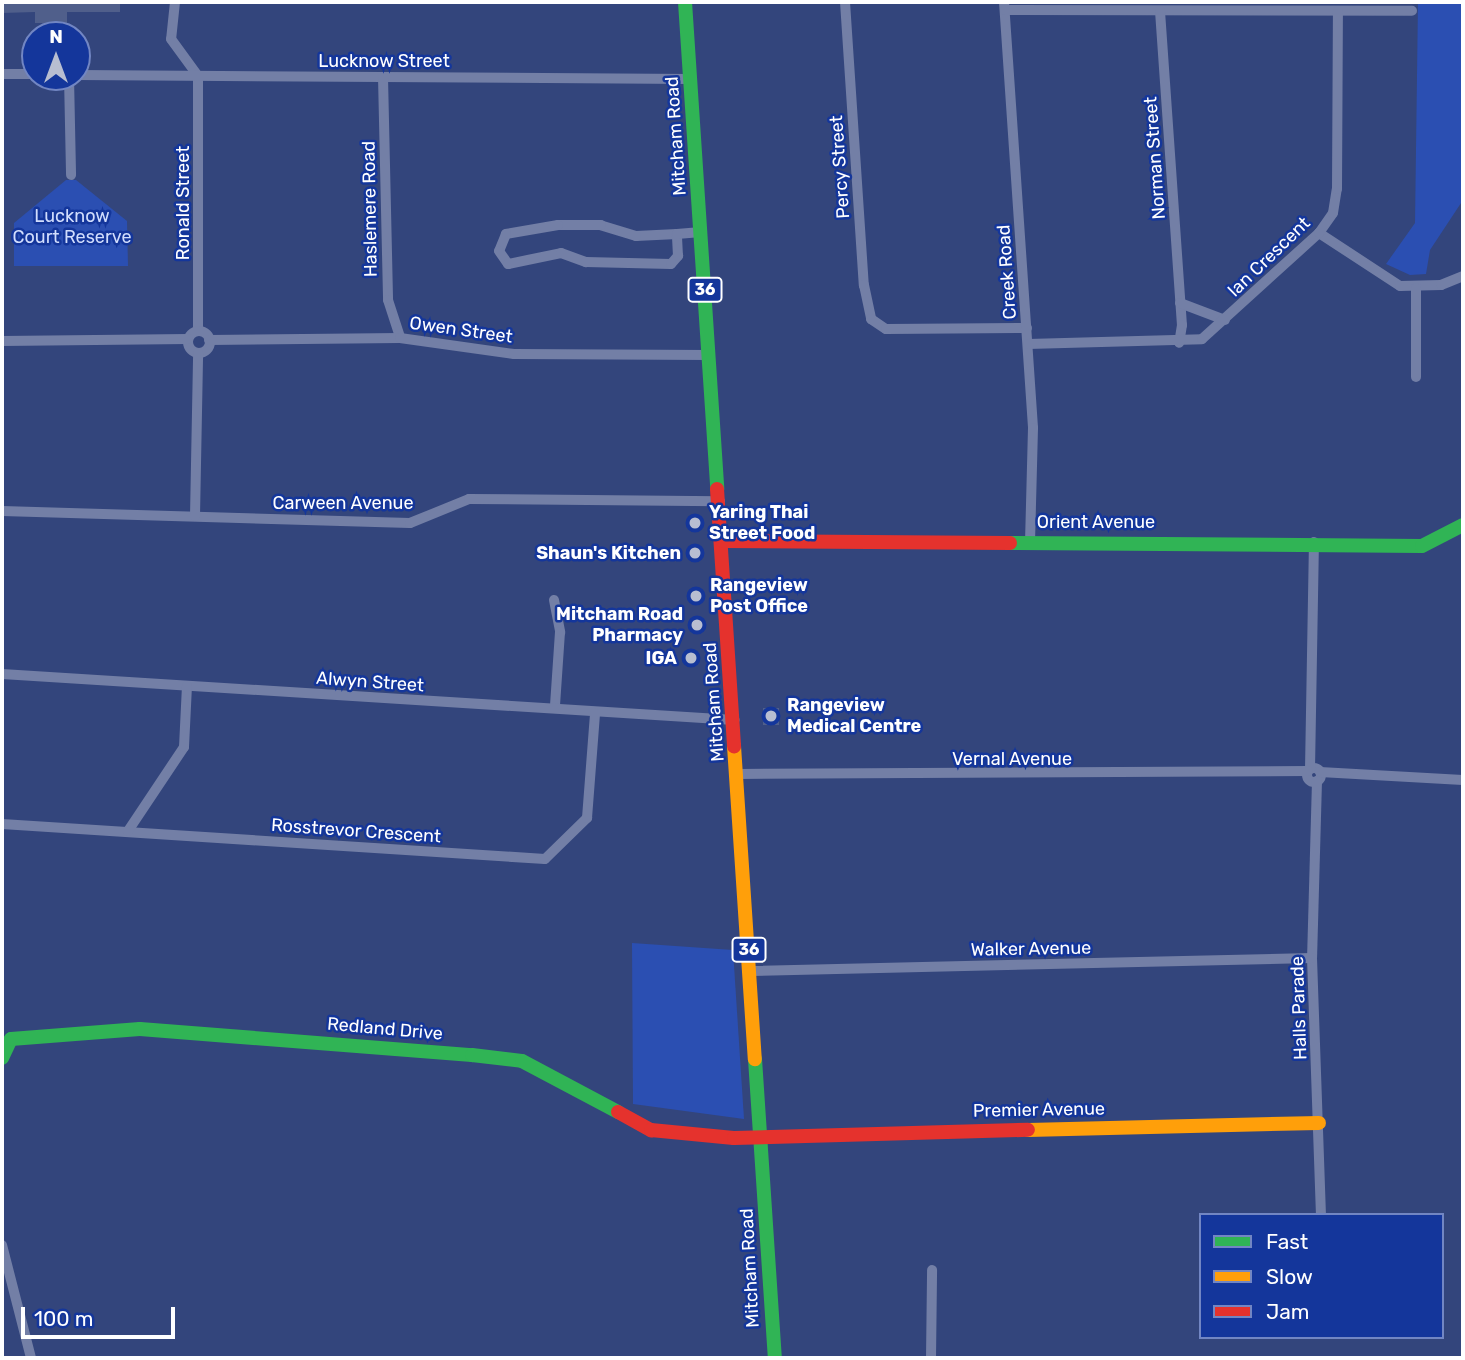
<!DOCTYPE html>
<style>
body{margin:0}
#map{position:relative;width:1465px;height:1360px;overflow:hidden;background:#33457c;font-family:Rubik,sans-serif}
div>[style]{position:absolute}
.green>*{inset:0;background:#2b4fb2}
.building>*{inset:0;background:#505f8b}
.street>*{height:10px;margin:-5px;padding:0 5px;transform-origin:5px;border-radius:5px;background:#737fa6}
.street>.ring{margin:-5px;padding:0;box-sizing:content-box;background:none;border:10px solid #737fa6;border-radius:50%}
.fast>*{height:14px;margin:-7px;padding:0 7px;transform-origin:7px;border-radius:7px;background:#30b455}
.slow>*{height:14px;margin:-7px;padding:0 7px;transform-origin:7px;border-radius:7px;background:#ff9f0a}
.jam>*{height:14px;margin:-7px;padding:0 7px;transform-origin:7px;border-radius:7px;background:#e5322d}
.dots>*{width:19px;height:19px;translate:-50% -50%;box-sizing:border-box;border:4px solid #14369b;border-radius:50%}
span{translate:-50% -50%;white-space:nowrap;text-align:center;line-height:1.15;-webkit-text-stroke:5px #14369b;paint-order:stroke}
.shield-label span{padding:2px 5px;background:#14369b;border:2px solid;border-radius:5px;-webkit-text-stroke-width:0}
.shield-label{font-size:16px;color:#fff;font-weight:700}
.street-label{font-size:18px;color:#fff}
.park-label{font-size:18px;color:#d1ddfd}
.poi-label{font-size:18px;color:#fff;font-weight:700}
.left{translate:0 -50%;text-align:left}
.right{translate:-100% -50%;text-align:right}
.frame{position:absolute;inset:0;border:4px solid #fff;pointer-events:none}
.legend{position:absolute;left:1199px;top:1213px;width:245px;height:126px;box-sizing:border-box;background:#14369b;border:2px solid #7286c3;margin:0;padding:9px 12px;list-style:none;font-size:21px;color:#fff}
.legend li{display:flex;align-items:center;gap:14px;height:35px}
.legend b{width:35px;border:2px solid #7286c3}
.north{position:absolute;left:21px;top:21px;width:70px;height:70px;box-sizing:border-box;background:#14369b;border:2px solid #7286c3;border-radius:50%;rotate:0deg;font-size:19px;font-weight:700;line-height:28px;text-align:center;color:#fff}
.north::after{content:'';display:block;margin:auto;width:24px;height:32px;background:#b8bed1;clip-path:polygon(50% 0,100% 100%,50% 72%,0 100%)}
.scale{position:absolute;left:21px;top:1307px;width:154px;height:32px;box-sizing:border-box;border:4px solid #fff;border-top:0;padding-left:9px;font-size:21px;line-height:24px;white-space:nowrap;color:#fff;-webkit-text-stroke:5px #14369b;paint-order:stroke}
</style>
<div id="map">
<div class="green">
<div style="clip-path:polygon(1418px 2px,1463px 2px,1463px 200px,1430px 250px,1426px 274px,1410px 275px,1386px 264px,1415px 223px)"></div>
<div style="clip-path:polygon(66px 180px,76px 180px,127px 221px,128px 266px,14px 266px,14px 223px)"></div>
<div style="clip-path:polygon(632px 943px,733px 950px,744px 1119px,633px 1104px)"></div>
</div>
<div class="building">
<div style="clip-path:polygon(2px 2px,120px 2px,120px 12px,67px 12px,67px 23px,35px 23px,35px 12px,2px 13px)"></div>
<div style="clip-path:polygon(763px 708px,779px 708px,779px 725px,763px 725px)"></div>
</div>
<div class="street">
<div style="left:175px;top:2px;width:37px;rotate:96deg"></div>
<div style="left:171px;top:39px;width:46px;rotate:53.9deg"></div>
<div style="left:198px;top:76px;width:255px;rotate:90deg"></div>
<div style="left:845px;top:2px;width:284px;rotate:86.2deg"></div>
<div style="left:864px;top:285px;width:35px;rotate:78deg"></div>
<div style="left:871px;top:319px;width:18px;rotate:34deg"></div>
<div style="left:886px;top:329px;width:141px;rotate:-0.4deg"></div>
<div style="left:1004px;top:2px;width:427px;rotate:86.1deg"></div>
<div style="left:1033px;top:428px;width:112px;rotate:91.5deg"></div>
<div style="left:1005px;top:10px;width:407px;rotate:0.1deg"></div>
<div style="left:1160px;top:11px;width:315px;rotate:86deg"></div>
<div style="left:1182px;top:325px;width:18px;rotate:99deg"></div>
<div style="left:2px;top:74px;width:33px"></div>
<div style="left:77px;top:75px;width:614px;rotate:0.37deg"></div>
<div style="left:69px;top:77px;width:98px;rotate:88.8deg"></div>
<div style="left:383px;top:77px;width:223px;rotate:88.7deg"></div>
<div style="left:388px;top:300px;width:40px;rotate:72deg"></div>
<div style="left:1319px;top:233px;width:97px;rotate:33.2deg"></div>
<div style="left:1400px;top:286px;width:41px;rotate:-1.4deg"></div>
<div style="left:1441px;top:285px;width:24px;rotate:-22deg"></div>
<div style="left:677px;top:234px;width:41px;rotate:177.2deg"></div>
<div style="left:636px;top:236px;width:37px;rotate:-163deg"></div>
<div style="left:601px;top:225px;width:43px;rotate:180deg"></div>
<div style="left:558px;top:225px;width:53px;rotate:170.2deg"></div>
<div style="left:506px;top:234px;width:18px;rotate:112deg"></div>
<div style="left:499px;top:251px;width:16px;rotate:55deg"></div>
<div style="left:508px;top:264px;width:54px;rotate:-11.7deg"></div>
<div style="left:561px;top:253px;width:27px;rotate:20deg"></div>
<div style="left:586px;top:262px;width:85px;rotate:1.3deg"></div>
<div style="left:671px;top:264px;width:11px;rotate:-49deg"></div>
<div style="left:678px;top:256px;width:22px;rotate:-93deg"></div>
<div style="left:677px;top:234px;width:24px;rotate:-5deg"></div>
<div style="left:1416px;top:288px;width:89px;rotate:90deg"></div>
<div style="left:1180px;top:303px;width:48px;rotate:20.7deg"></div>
<div class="ring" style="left:188px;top:331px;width:12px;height:12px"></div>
<div style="left:209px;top:340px;width:191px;rotate:-0.6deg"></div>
<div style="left:400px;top:338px;width:115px;rotate:8deg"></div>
<div style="left:514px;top:354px;width:195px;rotate:0.3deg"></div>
<div style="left:2px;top:341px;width:186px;rotate:-0.6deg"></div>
<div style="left:1028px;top:344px;width:174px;rotate:-1.6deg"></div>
<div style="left:1202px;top:339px;width:158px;rotate:-42.2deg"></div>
<div style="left:1319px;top:233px;width:24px;rotate:-55deg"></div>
<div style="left:1333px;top:213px;width:24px;rotate:-81deg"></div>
<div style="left:1337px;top:189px;width:178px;rotate:-89.7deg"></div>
<div style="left:2px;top:511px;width:408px;rotate:1.7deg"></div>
<div style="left:410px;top:523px;width:64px;rotate:-22.1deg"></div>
<div style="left:469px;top:499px;width:251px;rotate:0.5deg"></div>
<div style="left:195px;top:516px;width:163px;rotate:-88.9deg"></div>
<div style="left:554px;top:600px;width:33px;rotate:79deg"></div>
<div style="left:560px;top:632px;width:74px;rotate:93.9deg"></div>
<div style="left:2px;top:674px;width:734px;rotate:3.59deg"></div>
<div class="ring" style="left:1307px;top:768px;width:4px;height:4px"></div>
<div style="left:1310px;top:769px;width:227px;rotate:-89deg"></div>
<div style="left:1320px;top:772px;width:143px;rotate:3.2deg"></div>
<div style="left:738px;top:774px;width:570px;rotate:-0.3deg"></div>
<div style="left:1317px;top:781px;width:177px;rotate:91.6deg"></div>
<div style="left:1312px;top:958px;width:257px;rotate:88deg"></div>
<div style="left:2px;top:824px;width:544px;rotate:3.69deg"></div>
<div style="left:545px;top:859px;width:59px;rotate:-44.3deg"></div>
<div style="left:587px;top:818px;width:105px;rotate:-85.6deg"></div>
<div style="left:128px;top:831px;width:101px;rotate:-56.3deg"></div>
<div style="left:184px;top:747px;width:61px;rotate:-87.2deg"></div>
<div style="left:750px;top:971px;width:562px;rotate:-1.33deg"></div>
<div style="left:2px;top:1245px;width:117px;rotate:75.6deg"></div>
<div style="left:931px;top:1358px;width:88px;rotate:-89.3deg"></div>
</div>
<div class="fast">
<div style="left:685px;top:2px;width:488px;rotate:86.2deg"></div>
<div style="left:1010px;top:543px;width:412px;rotate:0.4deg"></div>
<div style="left:1422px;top:546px;width:46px;rotate:-27.1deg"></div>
<div style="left:2px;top:1058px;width:21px;rotate:-65deg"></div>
<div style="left:11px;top:1039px;width:129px;rotate:-4.4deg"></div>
<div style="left:140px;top:1029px;width:333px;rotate:4.5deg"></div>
<div style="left:472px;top:1055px;width:50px;rotate:6.8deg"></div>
<div style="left:522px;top:1061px;width:109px;rotate:28deg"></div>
<div style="left:755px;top:1059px;width:300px;rotate:86.2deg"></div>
</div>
<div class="slow">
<div style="left:734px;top:746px;width:314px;rotate:86.2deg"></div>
<div style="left:1028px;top:1130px;width:291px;rotate:-1.4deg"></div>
</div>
<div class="jam">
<div style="left:717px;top:489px;width:258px;rotate:86.2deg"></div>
<div style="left:723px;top:541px;width:287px;rotate:0.4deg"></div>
<div style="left:618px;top:1112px;width:38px;rotate:29deg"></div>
<div style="left:651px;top:1130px;width:83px;rotate:5.5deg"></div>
<div style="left:734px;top:1138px;width:294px;rotate:-1.6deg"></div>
</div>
<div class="dots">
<div style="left:695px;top:523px;background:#b8bed1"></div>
<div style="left:695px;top:553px;background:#b8bed1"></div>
<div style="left:696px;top:596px;background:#b8bed1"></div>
<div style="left:697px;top:625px;background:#b8bed1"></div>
<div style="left:691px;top:658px;background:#b8bed1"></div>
<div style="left:771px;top:716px;background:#b8bed1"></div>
</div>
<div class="shield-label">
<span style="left:705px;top:290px">36</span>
<span style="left:749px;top:950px">36</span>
</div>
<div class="street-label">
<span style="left:384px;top:61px">Lucknow Street</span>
<span style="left:676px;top:136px;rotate:-94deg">Mitcham Road</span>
<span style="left:1155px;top:158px;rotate:-94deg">Norman Street</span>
<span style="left:840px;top:167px;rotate:-94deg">Percy Street</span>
<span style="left:183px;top:203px;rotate:-90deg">Ronald Street</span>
<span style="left:370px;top:209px;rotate:-91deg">Haslemere Road</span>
<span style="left:1269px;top:257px;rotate:-44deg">Ian Crescent</span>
<span style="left:1007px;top:272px;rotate:-94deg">Creek Road</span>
<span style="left:461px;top:330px;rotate:8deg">Owen Street</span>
<span style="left:343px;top:503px">Carween Avenue</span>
<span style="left:1096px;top:522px">Orient Avenue</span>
<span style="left:370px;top:682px;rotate:4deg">Alwyn Street</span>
<span style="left:714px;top:702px;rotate:-94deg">Mitcham Road</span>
<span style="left:1012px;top:759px">Vernal Avenue</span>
<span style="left:356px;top:831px;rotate:4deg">Rosstrevor Crescent</span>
<span style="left:1031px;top:949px;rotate:-1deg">Walker Avenue</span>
<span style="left:1299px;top:1008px;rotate:-92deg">Halls Parade</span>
<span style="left:385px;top:1029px;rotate:5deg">Redland Drive</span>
<span style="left:1039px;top:1110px;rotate:-1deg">Premier Avenue</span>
<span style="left:750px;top:1268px;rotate:-93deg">Mitcham Road</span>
</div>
<div class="park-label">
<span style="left:72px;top:227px">Lucknow<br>Court Reserve</span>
</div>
<div class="poi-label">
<span class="left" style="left:709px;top:523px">Yaring Thai<br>Street Food</span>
<span class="right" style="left:681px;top:553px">Shaun's Kitchen</span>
<span class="left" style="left:710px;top:596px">Rangeview<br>Post Office</span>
<span class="right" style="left:683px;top:625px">Mitcham Road<br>Pharmacy</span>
<span class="right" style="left:677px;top:658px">IGA</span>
<span class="left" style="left:787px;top:716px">Rangeview<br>Medical Centre</span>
</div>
<div class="frame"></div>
<ul class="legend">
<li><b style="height:9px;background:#30b455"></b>Fast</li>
<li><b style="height:9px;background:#ff9f0a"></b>Slow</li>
<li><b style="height:9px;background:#e5322d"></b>Jam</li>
</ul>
<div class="north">N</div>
<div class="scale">100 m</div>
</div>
